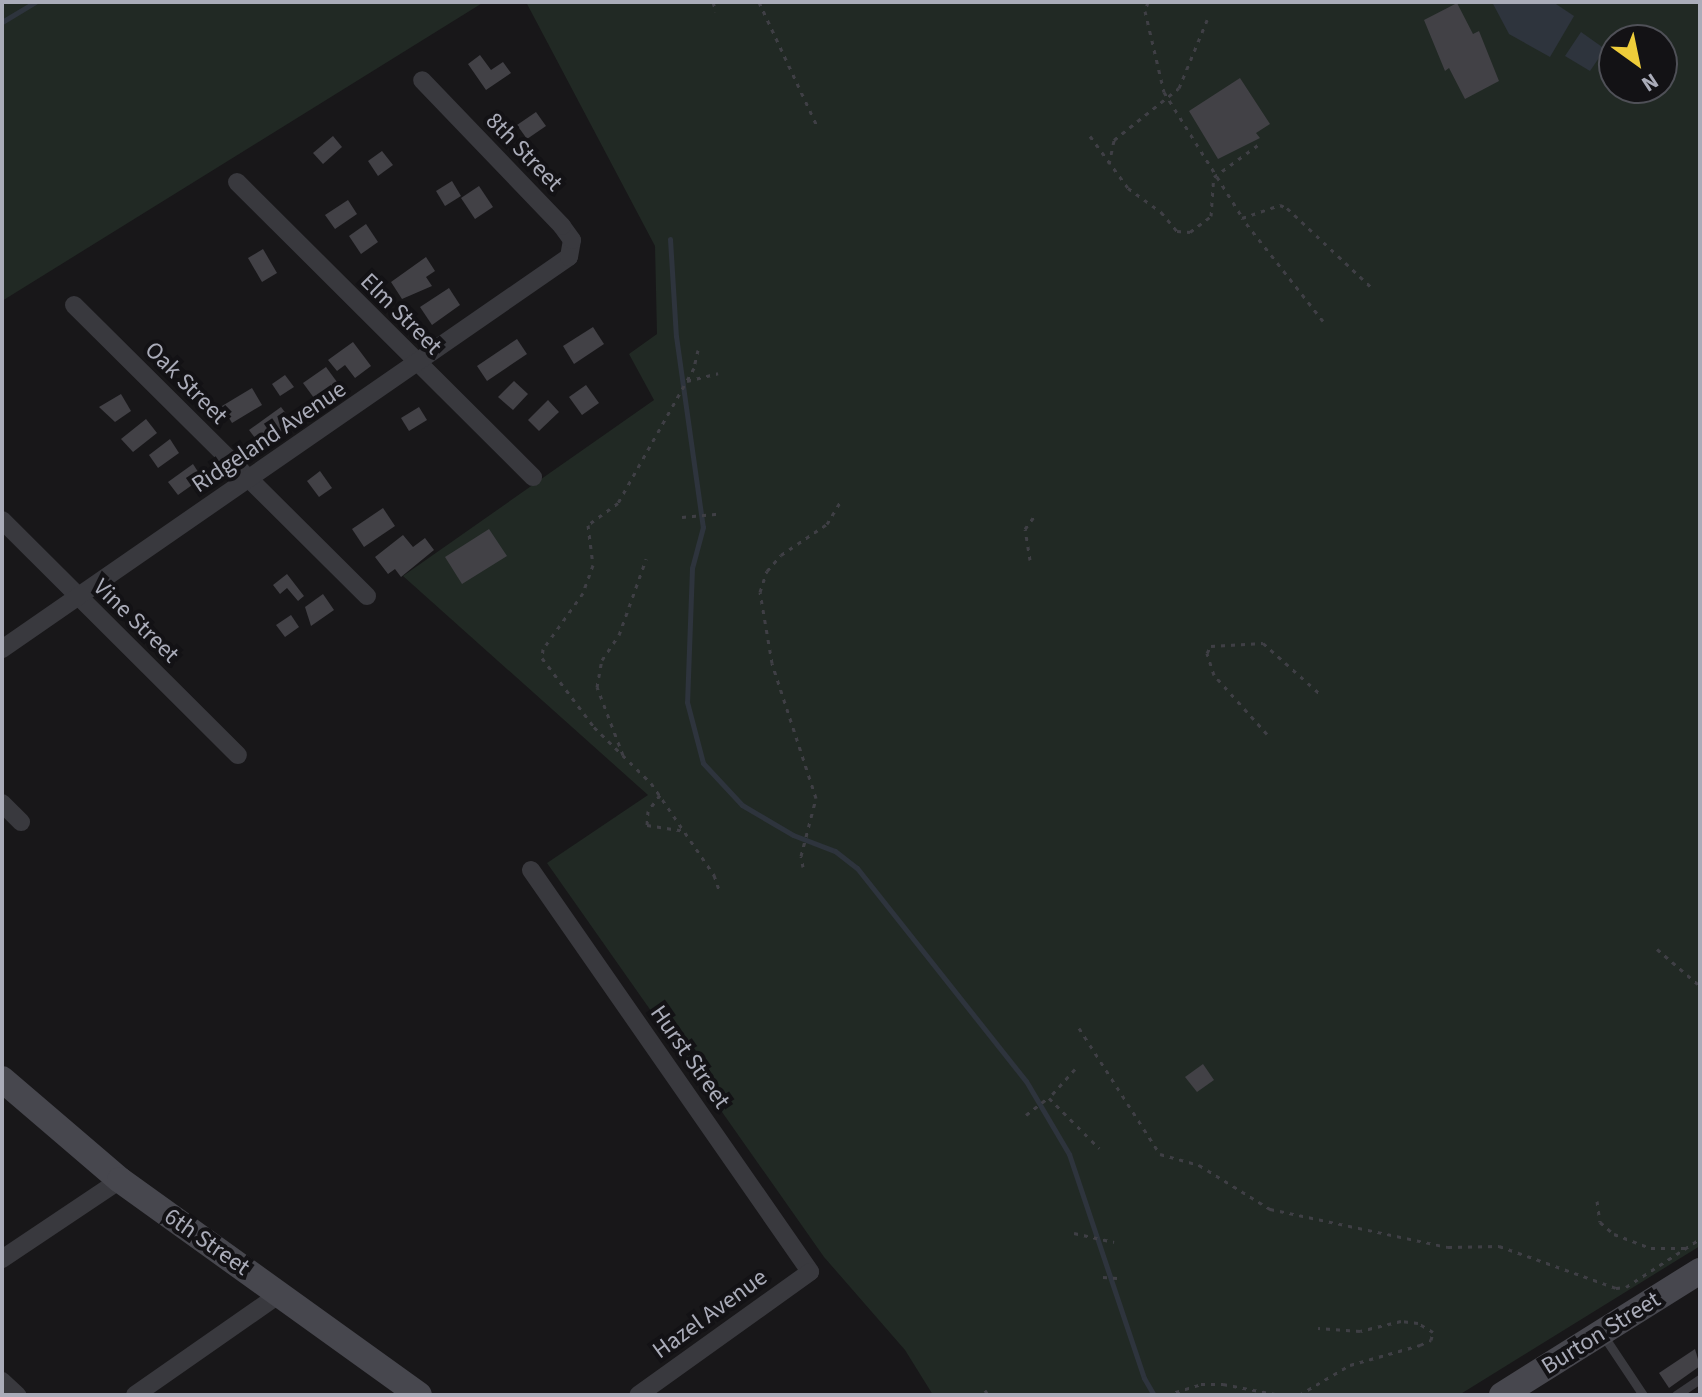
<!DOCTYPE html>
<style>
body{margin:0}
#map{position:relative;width:1702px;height:1397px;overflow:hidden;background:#181719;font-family:"Source Sans 3",sans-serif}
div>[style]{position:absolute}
.green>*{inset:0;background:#212924}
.water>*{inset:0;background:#2e343d}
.stream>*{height:5px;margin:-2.5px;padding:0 2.5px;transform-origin:2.5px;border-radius:2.5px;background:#2e343d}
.building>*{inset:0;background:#424146}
.path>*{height:3px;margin-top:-1.5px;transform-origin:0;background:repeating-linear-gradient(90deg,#3f3f45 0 4px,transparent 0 10px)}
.lane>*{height:9px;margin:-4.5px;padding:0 4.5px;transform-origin:4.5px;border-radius:4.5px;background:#39393e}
.street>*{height:18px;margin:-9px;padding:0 9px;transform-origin:9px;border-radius:9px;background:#39393e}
.secondary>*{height:26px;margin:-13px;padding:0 13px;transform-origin:13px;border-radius:13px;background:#47474e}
span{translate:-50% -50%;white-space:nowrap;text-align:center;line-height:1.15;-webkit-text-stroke:8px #131215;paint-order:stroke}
.street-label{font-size:24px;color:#aaacb9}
.frame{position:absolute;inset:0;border:4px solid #aaacb9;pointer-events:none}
.north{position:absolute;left:1598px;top:24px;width:80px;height:80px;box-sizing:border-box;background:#131215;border:2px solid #4f5057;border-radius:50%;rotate:147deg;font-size:22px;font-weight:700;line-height:32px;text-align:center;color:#aaacb9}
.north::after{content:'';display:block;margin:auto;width:28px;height:36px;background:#efcd3a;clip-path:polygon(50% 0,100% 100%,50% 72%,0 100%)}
</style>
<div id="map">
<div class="green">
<div style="clip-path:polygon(2px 2px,484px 2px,2px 301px)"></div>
<div style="clip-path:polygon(evenodd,526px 2px,1700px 2px,1700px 1246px,1459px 1395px,933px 1395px,905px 1350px,824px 1257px,547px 863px,648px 795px,403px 576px,654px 400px,629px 354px,657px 334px,655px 246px,526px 2px,1614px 40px,1662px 40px,1662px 88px,1614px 88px,1614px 40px)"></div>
</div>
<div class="water">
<div style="clip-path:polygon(1492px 2px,1553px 2px,1574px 16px,1550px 57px,1509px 34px)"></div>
<div style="clip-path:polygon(1581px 32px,1605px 49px,1590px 71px,1565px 56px)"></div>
</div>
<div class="stream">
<div style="left:2px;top:22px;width:39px;rotate:-31deg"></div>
<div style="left:670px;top:239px;width:97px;rotate:86.5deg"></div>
<div style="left:676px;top:336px;width:193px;rotate:82deg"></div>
<div style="left:703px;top:527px;width:42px;rotate:105deg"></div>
<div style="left:692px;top:568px;width:134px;rotate:92.1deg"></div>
<div style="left:687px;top:702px;width:63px;rotate:75.3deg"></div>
<div style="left:703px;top:763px;width:57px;rotate:47.1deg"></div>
<div style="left:742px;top:805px;width:59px;rotate:30.5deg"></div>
<div style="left:793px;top:835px;width:45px;rotate:20.9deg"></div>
<div style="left:835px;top:851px;width:28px;rotate:38deg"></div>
<div style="left:857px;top:868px;width:272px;rotate:51.6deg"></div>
<div style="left:1026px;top:1081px;width:85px;rotate:59.5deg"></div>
<div style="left:1069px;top:1154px;width:236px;rotate:71.5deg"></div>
<div style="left:1144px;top:1378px;width:20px;rotate:60deg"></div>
</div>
<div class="building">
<div style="clip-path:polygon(1457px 3px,1473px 34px,1479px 31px,1499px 81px,1465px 99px,1449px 68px,1445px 71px,1424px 20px)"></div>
<div style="clip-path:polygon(480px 55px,491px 70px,503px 62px,511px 73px,486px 90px,468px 64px)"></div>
<div style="clip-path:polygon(1240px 78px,1270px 124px,1256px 133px,1260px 138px,1218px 159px,1189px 111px)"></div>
<div style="clip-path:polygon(536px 112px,546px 126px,527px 139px,517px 125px)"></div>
<div style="clip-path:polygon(333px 136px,342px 147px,323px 164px,313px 153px)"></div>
<div style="clip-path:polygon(382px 151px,393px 165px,378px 176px,368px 161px)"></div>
<div style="clip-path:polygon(452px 181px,461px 196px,445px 206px,436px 191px)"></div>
<div style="clip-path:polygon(479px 186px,493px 207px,475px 219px,461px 198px)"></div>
<div style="clip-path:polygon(348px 200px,357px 214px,335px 229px,325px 215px)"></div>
<div style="clip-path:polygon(366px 224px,378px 242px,361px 254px,349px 236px)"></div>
<div style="clip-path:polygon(263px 249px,277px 273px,262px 282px,248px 258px)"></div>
<div style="clip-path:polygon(426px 257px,435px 271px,426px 277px,432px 286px,402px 299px,391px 282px)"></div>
<div style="clip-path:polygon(449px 288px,460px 305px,432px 325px,420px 307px)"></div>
<div style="clip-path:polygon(593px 327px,604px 344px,574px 364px,563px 346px)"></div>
<div style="clip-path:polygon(517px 339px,527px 354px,487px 381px,477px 366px)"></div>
<div style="clip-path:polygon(353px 342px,371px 366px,355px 378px,345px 365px,337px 371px,328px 360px)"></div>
<div style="clip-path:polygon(326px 367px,337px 382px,314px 398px,303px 383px)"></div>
<div style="clip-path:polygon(285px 375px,294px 387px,280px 396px,272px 384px)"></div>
<div style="clip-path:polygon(514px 381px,528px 394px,513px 410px,498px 397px)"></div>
<div style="clip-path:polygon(586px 385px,599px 403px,582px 415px,569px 397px)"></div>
<div style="clip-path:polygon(252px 388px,262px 405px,232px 423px,222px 406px)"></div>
<div style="clip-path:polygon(121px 394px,131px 411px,115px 422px,99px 407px)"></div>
<div style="clip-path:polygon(548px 400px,559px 412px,539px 431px,528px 420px)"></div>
<div style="clip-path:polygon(281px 407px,293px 423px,261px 446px,249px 430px)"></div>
<div style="clip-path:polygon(419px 407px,427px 420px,409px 431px,401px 418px)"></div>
<div style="clip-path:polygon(146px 419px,157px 433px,133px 452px,121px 439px)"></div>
<div style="clip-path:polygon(170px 439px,179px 453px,158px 468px,149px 455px)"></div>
<div style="clip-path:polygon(193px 464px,202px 478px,178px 495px,168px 482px)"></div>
<div style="clip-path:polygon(320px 471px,332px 488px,319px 497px,307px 481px)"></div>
<div style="clip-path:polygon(383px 508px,395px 526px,364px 547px,352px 529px)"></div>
<div style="clip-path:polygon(489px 529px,507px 556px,462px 584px,445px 557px)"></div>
<div style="clip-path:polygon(403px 535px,413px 547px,425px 538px,434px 550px,401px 577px,395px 569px,388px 574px,375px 557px)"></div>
<div style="clip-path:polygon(287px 574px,304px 596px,298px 601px,287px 588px,280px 594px,273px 585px)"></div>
<div style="clip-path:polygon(323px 594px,334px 610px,311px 626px,305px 607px)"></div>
<div style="clip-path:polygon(291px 615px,299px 627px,285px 637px,276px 625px)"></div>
<div style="clip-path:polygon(1203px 1064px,1214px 1080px,1197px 1092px,1185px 1077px)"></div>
<div style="clip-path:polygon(1695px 1349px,1700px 1366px,1669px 1388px,1659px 1373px)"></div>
</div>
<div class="path">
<div style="left:713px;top:2px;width:10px;rotate:73deg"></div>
<div style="left:759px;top:2px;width:137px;rotate:64.9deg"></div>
<div style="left:1148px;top:2px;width:9px;rotate:108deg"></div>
<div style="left:1145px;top:11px;width:83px;rotate:76.8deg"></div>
<div style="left:1164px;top:92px;width:147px;rotate:58deg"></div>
<div style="left:1090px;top:136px;width:64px;rotate:53.8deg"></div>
<div style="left:1128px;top:188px;width:41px;rotate:36deg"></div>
<div style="left:1161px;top:212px;width:25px;rotate:50deg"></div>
<div style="left:1177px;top:231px;width:13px;rotate:4deg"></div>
<div style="left:1190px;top:232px;width:26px;rotate:-37deg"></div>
<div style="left:1211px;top:216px;width:39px;rotate:-86deg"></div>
<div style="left:1214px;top:177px;width:59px;rotate:-36.1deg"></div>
<div style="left:1109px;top:164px;width:25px;rotate:-78deg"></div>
<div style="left:1114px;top:140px;width:83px;rotate:-38.7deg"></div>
<div style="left:1179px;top:88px;width:74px;rotate:-67.6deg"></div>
<div style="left:1323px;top:321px;width:131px;rotate:-128.2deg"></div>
<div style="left:1242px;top:218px;width:40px;rotate:-18.9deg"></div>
<div style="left:1280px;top:205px;width:8px;rotate:23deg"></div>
<div style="left:1287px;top:208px;width:114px;rotate:43.2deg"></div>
<div style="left:698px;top:350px;width:18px;rotate:103deg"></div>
<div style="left:694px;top:368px;width:155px;rotate:119.4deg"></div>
<div style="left:618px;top:503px;width:37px;rotate:144deg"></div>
<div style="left:588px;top:525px;width:40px;rotate:82.9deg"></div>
<div style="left:593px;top:565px;width:30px;rotate:110deg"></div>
<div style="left:583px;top:593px;width:69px;rotate:125.5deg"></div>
<div style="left:543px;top:649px;width:9px;rotate:96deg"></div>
<div style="left:542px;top:658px;width:86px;rotate:53deg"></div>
<div style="left:594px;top:727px;width:80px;rotate:44.5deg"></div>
<div style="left:651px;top:783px;width:112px;rotate:55.6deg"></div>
<div style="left:714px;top:875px;width:18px;rotate:71deg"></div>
<div style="left:687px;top:381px;width:32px;rotate:-14deg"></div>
<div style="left:682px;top:517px;width:36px;rotate:-5deg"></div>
<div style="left:1030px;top:560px;width:31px;rotate:-99deg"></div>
<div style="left:1025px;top:529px;width:17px;rotate:-54deg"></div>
<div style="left:1267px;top:734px;width:79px;rotate:-131.9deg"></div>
<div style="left:1214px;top:675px;width:23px;rotate:-108deg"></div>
<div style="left:1207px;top:653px;width:8px;rotate:-60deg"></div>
<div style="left:1211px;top:646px;width:52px;rotate:-3.3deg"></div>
<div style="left:1263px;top:643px;width:76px;rotate:41.8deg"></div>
<div style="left:623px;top:755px;width:73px;rotate:-110.9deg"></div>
<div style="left:597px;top:687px;width:27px;rotate:-80deg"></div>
<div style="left:602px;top:660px;width:30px;rotate:-56deg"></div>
<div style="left:619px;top:635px;width:81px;rotate:-70.4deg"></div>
<div style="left:660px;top:795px;width:20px;rotate:127deg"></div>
<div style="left:648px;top:811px;width:14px;rotate:94deg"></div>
<div style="left:647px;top:825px;width:37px;rotate:9deg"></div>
<div style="left:803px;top:867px;width:11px;rotate:-100deg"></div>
<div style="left:801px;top:856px;width:60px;rotate:-75.5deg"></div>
<div style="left:816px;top:798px;width:142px;rotate:-108.1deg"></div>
<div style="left:772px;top:663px;width:72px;rotate:-99.6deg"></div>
<div style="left:760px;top:592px;width:22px;rotate:-72deg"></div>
<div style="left:767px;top:571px;width:21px;rotate:-49deg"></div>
<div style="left:781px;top:555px;width:55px;rotate:-34deg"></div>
<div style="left:827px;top:524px;width:29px;rotate:-59deg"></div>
<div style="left:1657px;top:949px;width:57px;rotate:40.7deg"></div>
<div style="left:1079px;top:1028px;width:150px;rotate:57.3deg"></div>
<div style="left:1160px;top:1154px;width:41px;rotate:15.8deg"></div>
<div style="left:1199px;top:1165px;width:84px;rotate:31.8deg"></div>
<div style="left:1270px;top:1209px;width:182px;rotate:12.1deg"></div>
<div style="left:1448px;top:1247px;width:51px;rotate:-1.1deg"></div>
<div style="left:1499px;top:1246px;width:124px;rotate:19.7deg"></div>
<div style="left:1616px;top:1288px;width:10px;rotate:-6deg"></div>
<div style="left:1626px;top:1287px;width:88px;rotate:-33deg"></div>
<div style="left:1075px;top:1069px;width:39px;rotate:132deg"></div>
<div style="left:1049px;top:1098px;width:71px;rotate:45deg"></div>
<div style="left:1026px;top:1115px;width:28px;rotate:-38deg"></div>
<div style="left:1597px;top:1201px;width:21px;rotate:82deg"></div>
<div style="left:1600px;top:1222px;width:18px;rotate:41deg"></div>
<div style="left:1614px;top:1234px;width:40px;rotate:21deg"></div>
<div style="left:1651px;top:1248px;width:36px"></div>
<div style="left:1074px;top:1233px;width:41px;rotate:12.7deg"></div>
<div style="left:1103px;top:1277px;width:14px;rotate:4deg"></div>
<div style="left:985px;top:1390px;width:6px;rotate:59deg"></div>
<div style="left:1166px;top:1395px;width:37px;rotate:-17deg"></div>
<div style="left:1201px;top:1384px;width:22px"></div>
<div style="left:1223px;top:1384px;width:58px;rotate:10.9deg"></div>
<div style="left:1299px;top:1395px;width:59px;rotate:-30.5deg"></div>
<div style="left:1350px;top:1365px;width:73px;rotate:-15.9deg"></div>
<div style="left:1420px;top:1345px;width:12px;rotate:-24deg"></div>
<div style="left:1431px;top:1340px;width:8px;rotate:-76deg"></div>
<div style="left:1433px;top:1332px;width:17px;rotate:-149deg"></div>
<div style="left:1418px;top:1323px;width:17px;rotate:-173deg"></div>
<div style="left:1401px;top:1321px;width:42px;rotate:166.3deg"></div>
<div style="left:1360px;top:1331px;width:42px;rotate:-175.9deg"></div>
</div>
<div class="lane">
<div style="left:1603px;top:1335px;width:72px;rotate:56.3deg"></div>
<div style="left:1676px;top:1395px;width:29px;rotate:-34deg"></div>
</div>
<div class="street">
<div style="left:237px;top:182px;width:418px;rotate:44.9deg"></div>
<div style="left:74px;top:305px;width:413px;rotate:44.8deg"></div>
<div style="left:2px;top:520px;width:333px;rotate:44.9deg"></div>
<div style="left:2px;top:649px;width:689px;rotate:-34.66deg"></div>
<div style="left:569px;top:257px;width:17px;rotate:-80deg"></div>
<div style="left:572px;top:240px;width:17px;rotate:-126deg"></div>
<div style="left:562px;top:226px;width:202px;rotate:-133.8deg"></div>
<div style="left:2px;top:803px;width:27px;rotate:45deg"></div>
<div style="left:531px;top:870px;width:489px;rotate:55.2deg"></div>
<div style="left:810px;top:1272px;width:211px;rotate:144.4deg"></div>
<div style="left:2px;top:1259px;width:142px;rotate:-33.8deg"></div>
<div style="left:2px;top:1381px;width:21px;rotate:43deg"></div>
<div style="left:135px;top:1395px;width:177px;rotate:-34.9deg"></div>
</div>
<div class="secondary">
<div style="left:2px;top:1079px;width:155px;rotate:40.6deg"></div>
<div style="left:120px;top:1180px;width:368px;rotate:35.7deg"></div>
<div style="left:1502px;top:1395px;width:234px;rotate:-32.1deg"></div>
</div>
<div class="street-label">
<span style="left:524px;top:152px;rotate:46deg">8th Street</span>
<span style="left:401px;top:314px;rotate:45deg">Elm Street</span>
<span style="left:186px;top:383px;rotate:45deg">Oak Street</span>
<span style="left:269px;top:437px;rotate:-34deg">Ridgeland Avenue</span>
<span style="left:136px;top:621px;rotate:44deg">Vine Street</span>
<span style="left:690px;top:1057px;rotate:55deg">Hurst Street</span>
<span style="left:207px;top:1242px;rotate:35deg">6th Street</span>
<span style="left:710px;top:1314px;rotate:-36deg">Hazel Avenue</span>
<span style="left:1601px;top:1333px;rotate:-32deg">Burton Street</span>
</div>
<div class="frame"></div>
<div class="north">N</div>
</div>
